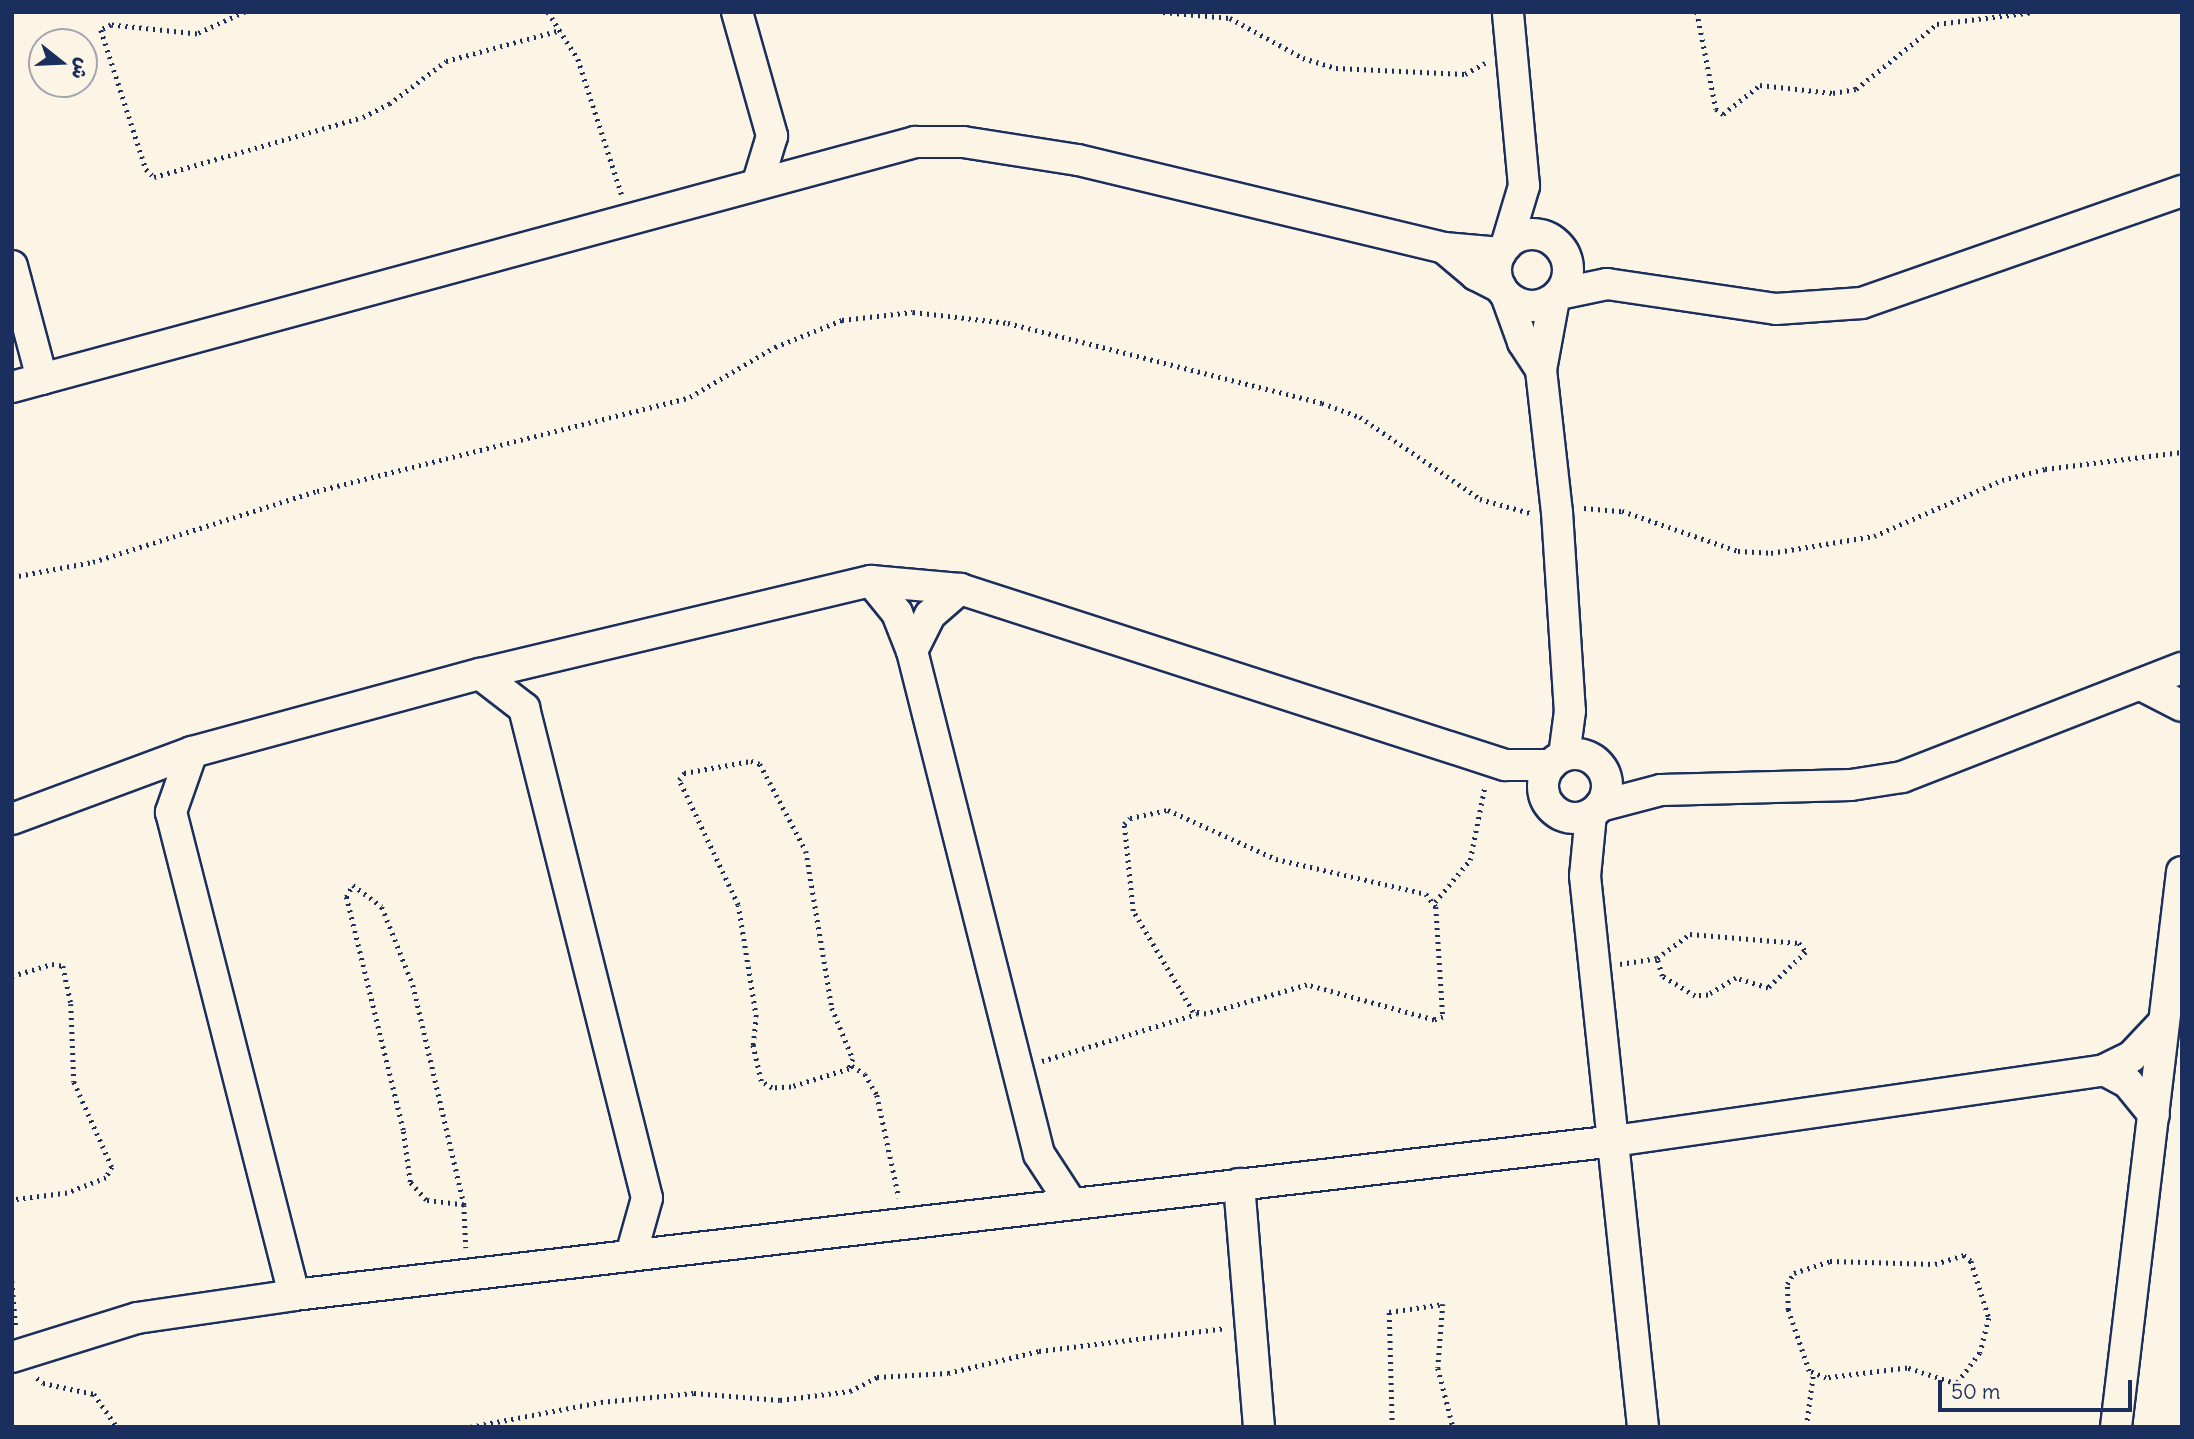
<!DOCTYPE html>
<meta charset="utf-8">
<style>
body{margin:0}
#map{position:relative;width:2194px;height:1439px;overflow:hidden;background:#fcf5e5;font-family:Delius,"Playpen Sans Arabic",sans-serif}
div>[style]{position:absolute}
.path>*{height:4.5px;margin-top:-2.25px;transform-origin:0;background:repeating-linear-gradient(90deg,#1b2f5e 0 2px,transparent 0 7px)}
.roads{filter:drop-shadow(2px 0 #1b2f5e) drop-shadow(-2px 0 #1b2f5e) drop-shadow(0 2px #1b2f5e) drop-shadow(0 -2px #1b2f5e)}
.minor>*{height:30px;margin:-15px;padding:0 15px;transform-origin:15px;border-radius:15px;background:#fcf5e5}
.minor>.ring{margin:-15px;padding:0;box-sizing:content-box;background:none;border:30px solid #fcf5e5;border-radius:50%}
span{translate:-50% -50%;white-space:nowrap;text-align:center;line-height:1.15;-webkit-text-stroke:5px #fcf5e5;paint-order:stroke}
.frame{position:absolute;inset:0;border:14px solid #1b2f5e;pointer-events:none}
.north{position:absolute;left:28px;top:28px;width:70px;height:70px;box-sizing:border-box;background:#fcf5e5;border:2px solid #a2a6af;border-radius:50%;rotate:108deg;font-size:19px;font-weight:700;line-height:28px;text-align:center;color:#1b2f5e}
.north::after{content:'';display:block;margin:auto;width:24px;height:32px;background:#1b2f5e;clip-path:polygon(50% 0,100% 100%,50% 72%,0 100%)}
.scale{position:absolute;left:1938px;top:1380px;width:194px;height:32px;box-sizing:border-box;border:4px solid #1b2f5e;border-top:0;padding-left:9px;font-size:21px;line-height:24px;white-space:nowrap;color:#1b2f5e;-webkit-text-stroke:5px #fcf5e5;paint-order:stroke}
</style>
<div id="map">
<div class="path">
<div style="left:245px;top:12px;width:53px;rotate:155.4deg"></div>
<div style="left:197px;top:34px;width:86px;rotate:-174deg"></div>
<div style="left:111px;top:25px;width:11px;rotate:153deg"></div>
<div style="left:101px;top:30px;width:146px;rotate:72.1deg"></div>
<div style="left:146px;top:169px;width:11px;rotate:45deg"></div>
<div style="left:154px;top:177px;width:217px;rotate:-16deg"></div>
<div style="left:363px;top:117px;width:29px;rotate:-27deg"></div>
<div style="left:389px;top:104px;width:71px;rotate:-37deg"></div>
<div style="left:446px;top:61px;width:119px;rotate:-15.1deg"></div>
<div style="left:548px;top:12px;width:56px;rotate:57.4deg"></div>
<div style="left:578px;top:59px;width:143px;rotate:72.1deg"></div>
<div style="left:1163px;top:12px;width:67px;rotate:5.1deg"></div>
<div style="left:1230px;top:18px;width:83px;rotate:28.7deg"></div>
<div style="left:1303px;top:58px;width:34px;rotate:17deg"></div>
<div style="left:1336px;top:68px;width:129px;rotate:2.7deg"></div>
<div style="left:1465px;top:74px;width:23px;rotate:-29deg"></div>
<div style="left:1697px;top:12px;width:99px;rotate:78.9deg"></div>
<div style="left:1716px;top:109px;width:9px;rotate:36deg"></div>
<div style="left:1723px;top:114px;width:47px;rotate:-38.1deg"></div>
<div style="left:1760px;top:85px;width:73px;rotate:6.3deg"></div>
<div style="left:1833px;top:93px;width:23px;rotate:-10deg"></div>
<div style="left:1856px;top:89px;width:104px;rotate:-38.7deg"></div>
<div style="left:1937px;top:24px;width:98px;rotate:-7.1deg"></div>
<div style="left:1584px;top:508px;width:38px;rotate:5deg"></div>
<div style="left:1622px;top:511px;width:123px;rotate:19deg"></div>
<div style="left:1738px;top:551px;width:33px;rotate:3deg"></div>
<div style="left:1771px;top:553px;width:104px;rotate:-9.4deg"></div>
<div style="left:1874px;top:536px;width:140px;rotate:-23.6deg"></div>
<div style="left:2002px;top:480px;width:44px;rotate:-14.3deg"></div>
<div style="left:2045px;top:469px;width:138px;rotate:-7.1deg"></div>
<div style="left:12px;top:577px;width:82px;rotate:-10.5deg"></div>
<div style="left:93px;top:562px;width:235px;rotate:-17.6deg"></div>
<div style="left:317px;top:491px;width:385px;rotate:-14.1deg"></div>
<div style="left:690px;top:397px;width:99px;rotate:-30.5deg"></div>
<div style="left:775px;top:347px;width:72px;rotate:-21.9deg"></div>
<div style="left:842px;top:320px;width:71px;rotate:-6.4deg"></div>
<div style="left:913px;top:312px;width:96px;rotate:6.6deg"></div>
<div style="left:1008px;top:323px;width:324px;rotate:14.3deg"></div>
<div style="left:1322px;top:403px;width:40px;rotate:20.2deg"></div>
<div style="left:1360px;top:417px;width:145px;rotate:34.3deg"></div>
<div style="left:1480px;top:499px;width:52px;rotate:15.6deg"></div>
<div style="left:751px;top:761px;width:9px;rotate:18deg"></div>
<div style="left:760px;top:764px;width:98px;rotate:62.1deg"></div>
<div style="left:806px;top:851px;width:159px;rotate:80.6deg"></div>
<div style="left:832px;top:1008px;width:55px;rotate:67.6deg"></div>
<div style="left:853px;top:1059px;width:11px;rotate:112deg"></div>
<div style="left:849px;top:1069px;width:61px;rotate:162.8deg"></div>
<div style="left:791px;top:1087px;width:19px;rotate:177deg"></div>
<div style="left:772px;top:1088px;width:13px;rotate:-148deg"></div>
<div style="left:761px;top:1081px;width:37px;rotate:-103deg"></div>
<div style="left:753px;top:1045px;width:28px;rotate:-84deg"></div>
<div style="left:756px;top:1017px;width:113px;rotate:-99.1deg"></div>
<div style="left:738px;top:905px;width:138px;rotate:-115.3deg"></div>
<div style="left:679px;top:780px;width:9px;rotate:-54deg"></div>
<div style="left:684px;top:773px;width:68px;rotate:-10.2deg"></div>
<div style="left:1168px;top:810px;width:119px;rotate:24.4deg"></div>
<div style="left:1276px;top:859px;width:154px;rotate:13.1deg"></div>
<div style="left:1426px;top:894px;width:16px;rotate:52deg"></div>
<div style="left:1436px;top:907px;width:110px;rotate:86.4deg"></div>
<div style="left:1443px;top:1017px;width:9px;rotate:162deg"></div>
<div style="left:1434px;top:1020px;width:132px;rotate:-164.6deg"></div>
<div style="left:1307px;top:985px;width:105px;rotate:164deg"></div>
<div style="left:1206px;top:1014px;width:13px;rotate:-171deg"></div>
<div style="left:1193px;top:1012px;width:117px;rotate:-120.7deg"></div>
<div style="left:1133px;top:911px;width:87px;rotate:-95.9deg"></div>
<div style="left:1124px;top:824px;width:8px;rotate:-45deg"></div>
<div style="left:1130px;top:818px;width:39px;rotate:-12deg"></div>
<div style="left:1435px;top:902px;width:55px;rotate:-50.2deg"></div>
<div style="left:1470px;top:860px;width:76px;rotate:-78.7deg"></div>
<div style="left:1690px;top:934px;width:109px;rotate:4.7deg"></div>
<div style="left:1799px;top:943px;width:11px;rotate:52deg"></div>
<div style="left:1806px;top:952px;width:52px;rotate:136.5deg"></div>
<div style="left:1768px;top:988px;width:34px;rotate:-163deg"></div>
<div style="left:1736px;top:978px;width:33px;rotate:149deg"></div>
<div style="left:1708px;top:995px;width:13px;rotate:176deg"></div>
<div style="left:1695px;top:996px;width:39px;rotate:-149deg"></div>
<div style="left:1662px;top:976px;width:19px;rotate:-106deg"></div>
<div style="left:1657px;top:958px;width:41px;rotate:-36deg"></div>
<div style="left:1620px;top:964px;width:37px;rotate:-9deg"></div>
<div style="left:12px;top:976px;width:42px;rotate:-16.7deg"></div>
<div style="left:52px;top:964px;width:11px;rotate:10deg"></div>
<div style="left:63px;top:966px;width:39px;rotate:78deg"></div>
<div style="left:71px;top:1004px;width:78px;rotate:87.8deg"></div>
<div style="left:74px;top:1082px;width:93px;rotate:65.9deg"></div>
<div style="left:112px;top:1167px;width:13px;rotate:119deg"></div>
<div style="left:106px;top:1178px;width:42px;rotate:159deg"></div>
<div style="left:67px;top:1193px;width:55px;rotate:172.7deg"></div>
<div style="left:1042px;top:1061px;width:162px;rotate:-16.9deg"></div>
<div style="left:852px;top:1066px;width:15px;rotate:32deg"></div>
<div style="left:865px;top:1074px;width:24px;rotate:60deg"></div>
<div style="left:877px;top:1095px;width:105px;rotate:77.9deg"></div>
<div style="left:464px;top:1205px;width:38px;rotate:-173deg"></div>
<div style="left:426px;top:1200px;width:24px;rotate:-132deg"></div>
<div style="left:410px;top:1182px;width:52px;rotate:-97.7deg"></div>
<div style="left:403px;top:1130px;width:240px;rotate:-103.7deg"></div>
<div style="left:346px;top:897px;width:14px;rotate:-60deg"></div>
<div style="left:353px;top:885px;width:36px;rotate:37deg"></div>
<div style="left:382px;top:907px;width:84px;rotate:68.3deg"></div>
<div style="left:413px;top:985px;width:226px;rotate:76.9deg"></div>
<div style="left:464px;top:1205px;width:43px;rotate:87.3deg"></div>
<div style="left:1964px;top:1255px;width:9px;rotate:41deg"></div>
<div style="left:1971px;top:1261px;width:60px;rotate:72.5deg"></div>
<div style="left:1989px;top:1318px;width:36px;rotate:104deg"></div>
<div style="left:1980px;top:1353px;width:39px;rotate:127deg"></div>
<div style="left:1957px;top:1384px;width:52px;rotate:-162.3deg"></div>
<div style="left:1907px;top:1368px;width:82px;rotate:173deg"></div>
<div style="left:1826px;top:1378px;width:18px;rotate:-158deg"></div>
<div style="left:1809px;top:1371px;width:65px;rotate:-109deg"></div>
<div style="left:1788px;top:1310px;width:26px;rotate:-92deg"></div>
<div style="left:1787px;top:1284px;width:13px;rotate:-58deg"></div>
<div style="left:1794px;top:1273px;width:38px;rotate:-18deg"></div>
<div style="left:1830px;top:1261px;width:105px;rotate:1.6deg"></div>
<div style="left:1935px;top:1264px;width:30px;rotate:-17deg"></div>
<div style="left:12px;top:1281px;width:48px;rotate:85.2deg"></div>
<div style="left:37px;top:1378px;width:8px;rotate:40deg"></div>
<div style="left:43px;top:1383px;width:52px;rotate:12.2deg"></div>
<div style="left:94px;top:1394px;width:40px;rotate:55.1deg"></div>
<div style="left:470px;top:1427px;width:133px;rotate:-10.8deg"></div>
<div style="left:601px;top:1402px;width:93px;rotate:-5.5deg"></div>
<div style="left:694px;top:1393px;width:86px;rotate:4.7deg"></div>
<div style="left:780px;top:1400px;width:71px;rotate:-7.3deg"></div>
<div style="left:850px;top:1391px;width:30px;rotate:-27deg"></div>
<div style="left:877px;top:1377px;width:71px;rotate:-3.2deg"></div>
<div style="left:948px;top:1373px;width:94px;rotate:-13.6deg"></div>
<div style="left:1039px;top:1351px;width:187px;rotate:-7deg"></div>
<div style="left:1392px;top:1427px;width:115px;rotate:-91.5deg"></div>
<div style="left:1389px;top:1312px;width:55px;rotate:-8.4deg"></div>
<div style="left:1443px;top:1304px;width:64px;rotate:94.5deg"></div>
<div style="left:1438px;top:1368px;width:61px;rotate:75.7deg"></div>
<div style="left:1806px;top:1427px;width:52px;rotate:-82.3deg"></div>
</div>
<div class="roads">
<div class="minor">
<div style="left:737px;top:12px;width:129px;rotate:74.2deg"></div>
<div style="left:772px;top:136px;width:48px;rotate:106.9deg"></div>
<div class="ring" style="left:1496px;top:234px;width:42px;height:42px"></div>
<div style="left:1506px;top:246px;width:63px;rotate:-73.3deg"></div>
<div style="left:1524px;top:186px;width:175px;rotate:-95.3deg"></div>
<div style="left:1444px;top:248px;width:42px;rotate:40.2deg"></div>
<div style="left:1476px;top:275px;width:28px;rotate:27deg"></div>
<div style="left:12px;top:266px;width:117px;rotate:75.1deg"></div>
<div style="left:1559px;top:294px;width:49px;rotate:-11.8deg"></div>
<div style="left:1607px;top:284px;width:171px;rotate:8.4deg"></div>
<div style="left:1776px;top:309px;width:86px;rotate:-4deg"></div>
<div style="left:1862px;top:303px;width:339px;rotate:-19.3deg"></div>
<div style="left:1506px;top:295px;width:50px;rotate:70.1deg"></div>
<div style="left:1523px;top:342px;width:33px;rotate:57deg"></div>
<div style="left:1554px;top:299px;width:72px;rotate:100.4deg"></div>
<div style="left:1541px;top:370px;width:143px;rotate:83.6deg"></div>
<div style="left:1557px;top:512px;width:199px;rotate:86.3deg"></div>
<div style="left:1570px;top:711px;width:45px;rotate:97.6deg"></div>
<div style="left:12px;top:387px;width:936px;rotate:-15.18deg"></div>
<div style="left:915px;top:142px;width:48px"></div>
<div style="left:963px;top:142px;width:116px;rotate:8.9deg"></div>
<div style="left:1078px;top:160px;width:376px;rotate:13.5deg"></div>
<div style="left:1444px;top:248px;width:57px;rotate:5deg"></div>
<div style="left:871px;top:581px;width:41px;rotate:50.9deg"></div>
<div style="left:897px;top:613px;width:41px;rotate:68.5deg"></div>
<div style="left:912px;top:651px;width:519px;rotate:75.83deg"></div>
<div style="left:1039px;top:1154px;width:59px;rotate:56.9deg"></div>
<div style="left:912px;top:651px;width:40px;rotate:-63.4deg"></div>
<div style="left:930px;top:615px;width:40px;rotate:-41deg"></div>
<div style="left:480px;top:674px;width:56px;rotate:37.7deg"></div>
<div style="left:524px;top:708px;width:505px;rotate:75.91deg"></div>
<div style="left:647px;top:1198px;width:59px;rotate:105.7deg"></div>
<div style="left:2141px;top:685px;width:46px;rotate:27.1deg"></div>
<div style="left:192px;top:752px;width:64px;rotate:109.3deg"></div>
<div style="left:171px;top:812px;width:498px;rotate:75.7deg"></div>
<div class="ring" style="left:1543px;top:754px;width:34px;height:34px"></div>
<div style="left:1600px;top:806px;width:63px;rotate:-14.7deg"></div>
<div style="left:1661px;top:790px;width:190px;rotate:-1.5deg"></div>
<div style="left:1851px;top:785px;width:52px;rotate:-8.9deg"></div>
<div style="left:1902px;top:777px;width:300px;rotate:-21.3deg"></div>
<div style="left:1591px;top:814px;width:62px;rotate:95.5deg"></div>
<div style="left:1585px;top:876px;width:554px;rotate:83.99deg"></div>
<div style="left:12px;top:819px;width:192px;rotate:-20.4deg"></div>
<div style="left:192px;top:752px;width:298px;rotate:-15.2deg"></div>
<div style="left:480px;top:674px;width:402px;rotate:-13.4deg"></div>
<div style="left:871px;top:581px;width:89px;rotate:5.1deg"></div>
<div style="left:960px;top:589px;width:573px;rotate:17.9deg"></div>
<div style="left:1505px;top:765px;width:46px"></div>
<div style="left:2104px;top:1070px;width:27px;rotate:28deg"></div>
<div style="left:2128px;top:1083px;width:41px;rotate:50.9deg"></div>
<div style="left:1239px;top:1184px;width:244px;rotate:85.3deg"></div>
<div style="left:12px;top:1357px;width:131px;rotate:-17.3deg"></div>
<div style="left:137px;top:1318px;width:159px;rotate:-8.3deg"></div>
<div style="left:294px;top:1295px;width:1329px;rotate:-6.65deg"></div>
<div style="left:1614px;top:1141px;width:495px;rotate:-8.2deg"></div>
<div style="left:2104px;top:1070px;width:30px;rotate:-26deg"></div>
<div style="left:2131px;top:1057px;width:45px;rotate:-46.8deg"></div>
<div style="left:2116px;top:1427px;width:559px;rotate:-83.22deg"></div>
</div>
</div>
<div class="frame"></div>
<div class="north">ش</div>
<div class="scale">50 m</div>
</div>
